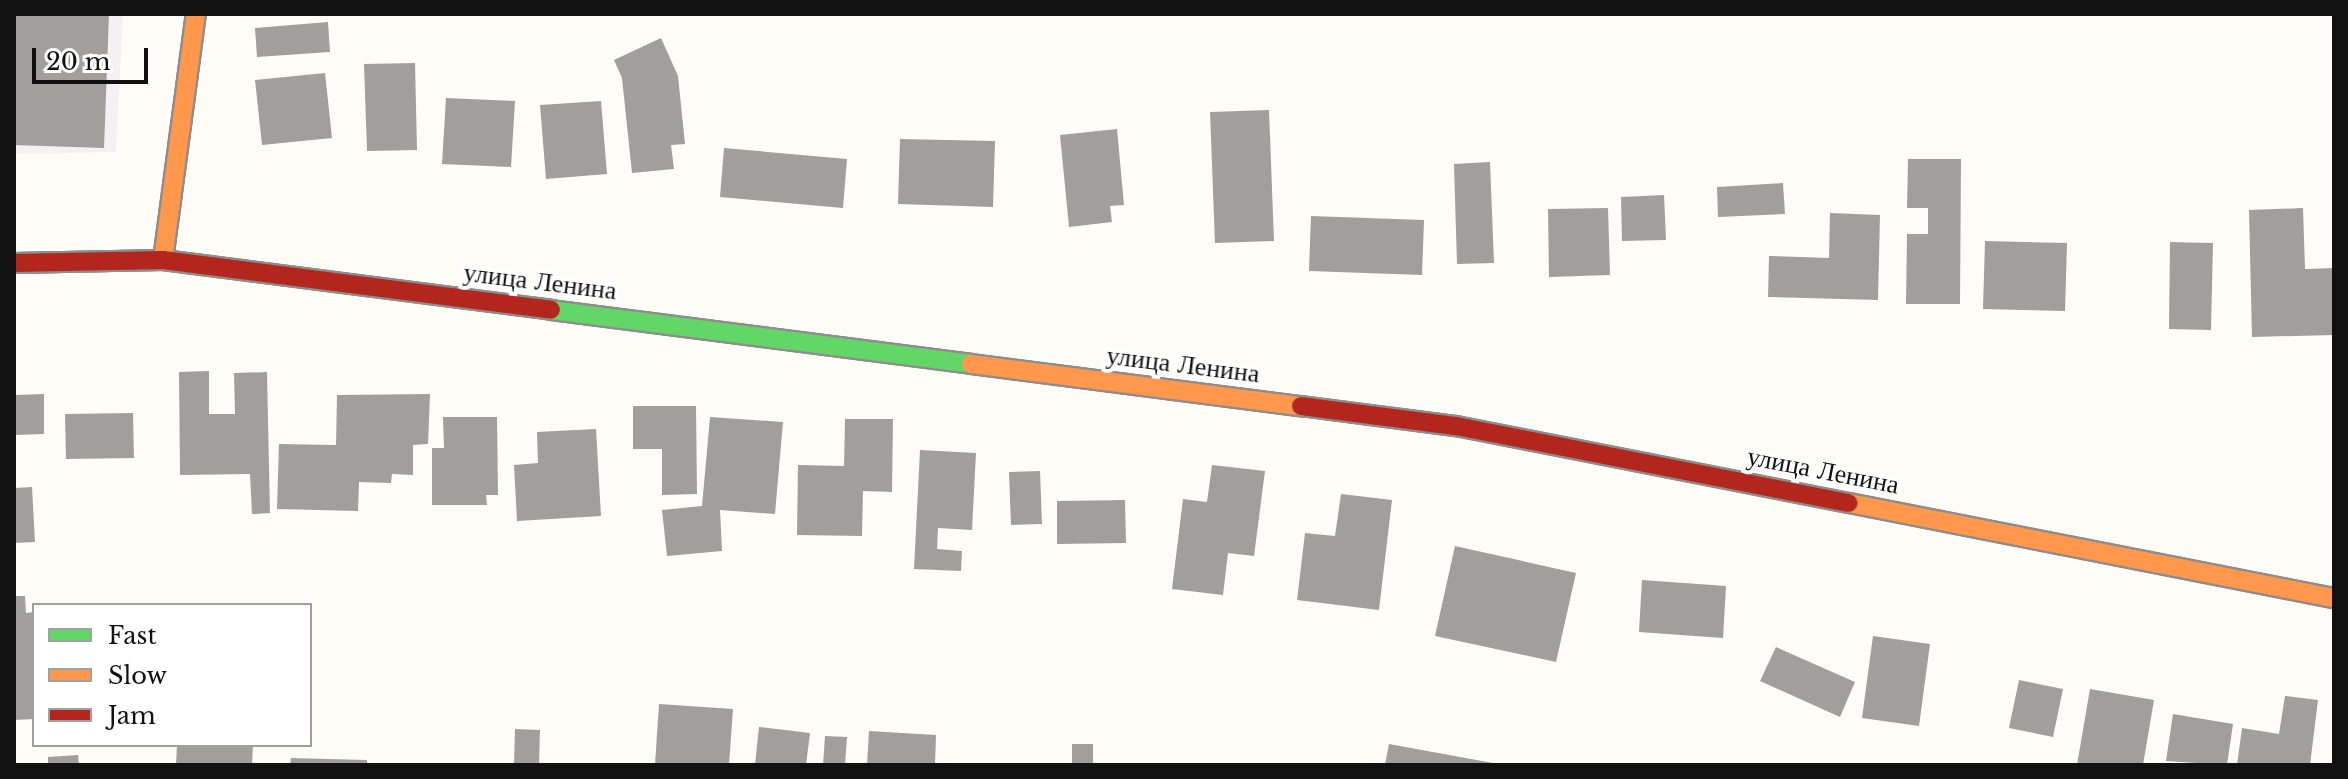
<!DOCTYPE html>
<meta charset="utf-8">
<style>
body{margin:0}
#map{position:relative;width:2348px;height:779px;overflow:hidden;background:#fdfcf7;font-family:"Libre Baskerville",serif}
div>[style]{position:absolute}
.industrial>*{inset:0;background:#f5f0f3}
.building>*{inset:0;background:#a19f9c}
.roads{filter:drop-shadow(2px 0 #8e8d8b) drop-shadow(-2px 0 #8e8d8b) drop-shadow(0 2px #8e8d8b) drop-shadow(0 -2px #8e8d8b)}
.fast>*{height:18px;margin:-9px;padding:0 9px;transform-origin:9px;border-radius:9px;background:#63d668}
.slow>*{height:18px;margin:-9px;padding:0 9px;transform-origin:9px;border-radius:9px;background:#ff974d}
.jam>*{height:18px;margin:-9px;padding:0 9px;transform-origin:9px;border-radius:9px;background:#b3261e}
span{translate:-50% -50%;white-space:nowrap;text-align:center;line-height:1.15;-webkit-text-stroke:8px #fff;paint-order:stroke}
.street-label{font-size:26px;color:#111}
.frame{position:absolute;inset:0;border:16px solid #111;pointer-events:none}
.legend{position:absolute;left:32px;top:603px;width:280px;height:144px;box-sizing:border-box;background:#fff;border:2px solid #a0a0a0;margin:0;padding:10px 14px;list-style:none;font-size:24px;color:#111}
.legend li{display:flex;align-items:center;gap:16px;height:40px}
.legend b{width:40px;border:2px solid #a0a0a0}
.scale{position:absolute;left:32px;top:48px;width:116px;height:36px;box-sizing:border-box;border:4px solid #111;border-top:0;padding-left:10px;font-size:24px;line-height:28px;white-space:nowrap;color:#111;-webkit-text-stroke:6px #fff;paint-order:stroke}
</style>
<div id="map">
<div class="industrial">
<div style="clip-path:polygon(14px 14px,123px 14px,116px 152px,14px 154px)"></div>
</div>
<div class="building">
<div style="clip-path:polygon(14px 14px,109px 14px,104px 148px,14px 145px)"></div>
<div style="clip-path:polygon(328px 22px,330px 52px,257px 57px,255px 28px)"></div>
<div style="clip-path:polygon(661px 38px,678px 76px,685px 144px,671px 145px,674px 169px,632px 173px,622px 78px,614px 60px)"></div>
<div style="clip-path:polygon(415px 63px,417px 150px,367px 151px,364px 64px)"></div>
<div style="clip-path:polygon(325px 73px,332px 138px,262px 145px,255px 80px)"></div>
<div style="clip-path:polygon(446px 98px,515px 101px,511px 167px,442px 164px)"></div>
<div style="clip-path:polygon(601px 101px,607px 174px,546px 179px,540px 105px)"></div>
<div style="clip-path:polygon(1269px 110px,1274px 241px,1215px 243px,1210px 112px)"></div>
<div style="clip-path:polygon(1117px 129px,1124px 205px,1110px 206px,1112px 222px,1069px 227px,1060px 135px)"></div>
<div style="clip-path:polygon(900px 139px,995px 141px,993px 207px,898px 204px)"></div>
<div style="clip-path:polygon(724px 148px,847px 159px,843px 208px,720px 197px)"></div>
<div style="clip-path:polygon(1908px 159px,1961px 159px,1960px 304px,1906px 304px,1907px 234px,1928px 234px,1928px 208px,1907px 208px)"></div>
<div style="clip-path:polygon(1490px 162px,1494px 263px,1457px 264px,1454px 164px)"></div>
<div style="clip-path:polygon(1783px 183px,1785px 214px,1718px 217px,1717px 187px)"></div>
<div style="clip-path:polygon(1664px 195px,1666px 240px,1622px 241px,1621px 197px)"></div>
<div style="clip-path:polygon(1608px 208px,1610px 275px,1549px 277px,1548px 209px)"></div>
<div style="clip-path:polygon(2303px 208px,2305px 269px,2334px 268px,2334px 335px,2252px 337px,2249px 210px)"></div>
<div style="clip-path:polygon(1830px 213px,1880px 215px,1878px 300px,1768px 297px,1769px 256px,1829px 258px)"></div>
<div style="clip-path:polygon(1311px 216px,1424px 220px,1422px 275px,1309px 271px)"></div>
<div style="clip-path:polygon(1985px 241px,2067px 243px,2065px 311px,1983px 309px)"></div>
<div style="clip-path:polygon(2170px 242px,2213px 243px,2211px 330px,2169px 329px)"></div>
<div style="clip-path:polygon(209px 371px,209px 414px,235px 414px,234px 373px,267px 372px,270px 513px,252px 514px,250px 474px,180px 475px,179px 372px)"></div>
<div style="clip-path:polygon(44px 394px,44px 434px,14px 435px,14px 395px)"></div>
<div style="clip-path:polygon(430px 394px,428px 444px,413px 445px,413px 475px,392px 474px,391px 483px,359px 482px,358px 511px,277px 509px,279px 444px,336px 445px,337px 395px)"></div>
<div style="clip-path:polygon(633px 406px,696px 406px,697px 494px,662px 495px,662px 449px,633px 449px)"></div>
<div style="clip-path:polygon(133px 413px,134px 458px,66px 459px,65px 414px)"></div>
<div style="clip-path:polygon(443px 417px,497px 417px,498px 495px,486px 495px,487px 505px,432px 505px,432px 448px,444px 448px)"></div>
<div style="clip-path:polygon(710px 417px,783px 422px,775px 514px,720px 510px,722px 551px,667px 556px,662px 510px,702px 506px)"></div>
<div style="clip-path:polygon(845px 419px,893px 419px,892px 492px,863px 491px,862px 536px,797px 535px,798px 465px,844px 466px)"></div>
<div style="clip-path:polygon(596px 429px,601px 516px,517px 521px,514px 465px,538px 463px,537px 432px)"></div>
<div style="clip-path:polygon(920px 450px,976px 453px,972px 530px,938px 528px,937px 549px,962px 551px,961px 571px,914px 569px)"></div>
<div style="clip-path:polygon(1212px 465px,1265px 471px,1254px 556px,1228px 553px,1223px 595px,1172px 589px,1183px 499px,1207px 502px)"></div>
<div style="clip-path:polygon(1040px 471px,1042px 524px,1011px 525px,1009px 472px)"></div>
<div style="clip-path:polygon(32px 487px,35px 542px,14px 543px,14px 488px)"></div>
<div style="clip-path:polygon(1341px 494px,1392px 500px,1379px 610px,1297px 600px,1305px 533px,1335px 536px)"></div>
<div style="clip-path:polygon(1125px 500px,1126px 543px,1057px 544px,1057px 501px)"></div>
<div style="clip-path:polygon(1455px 546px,1576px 573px,1556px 662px,1435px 636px)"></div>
<div style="clip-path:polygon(1642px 580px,1726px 586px,1723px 638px,1639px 632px)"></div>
<div style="clip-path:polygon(14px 596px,25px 596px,26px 613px,34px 612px,34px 719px,14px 720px)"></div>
<div style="clip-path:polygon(1873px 636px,1930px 644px,1919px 726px,1862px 718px)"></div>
<div style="clip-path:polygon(1776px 647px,1855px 682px,1840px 717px,1760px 681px)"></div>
<div style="clip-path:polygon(2019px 680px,2063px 689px,2053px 737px,2009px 728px)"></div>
<div style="clip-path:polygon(2090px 689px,2154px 700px,2143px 765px,2077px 765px)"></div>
<div style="clip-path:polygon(2285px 696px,2318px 700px,2310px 765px,2237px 765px,2242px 728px,2279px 734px)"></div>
<div style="clip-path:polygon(659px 704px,733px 709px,729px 765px,655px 765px)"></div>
<div style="clip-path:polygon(2173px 714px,2233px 724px,2227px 765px,2166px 761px)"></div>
<div style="clip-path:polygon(759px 727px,810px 733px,806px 765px,755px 765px)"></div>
<div style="clip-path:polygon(515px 729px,540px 730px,539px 765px,514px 765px)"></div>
<div style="clip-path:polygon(869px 731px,936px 735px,935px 765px,867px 765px)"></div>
<div style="clip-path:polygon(825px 736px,847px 737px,845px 765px,823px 765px)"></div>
<div style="clip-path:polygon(1072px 744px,1093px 744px,1093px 765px,1072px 765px)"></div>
<div style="clip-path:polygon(1389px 744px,1493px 763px,1492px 765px,1385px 765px)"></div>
<div style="clip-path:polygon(177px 745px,253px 745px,252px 765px,176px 765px)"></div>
<div style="clip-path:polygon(78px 755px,79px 765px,48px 765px,48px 757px)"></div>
<div style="clip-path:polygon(291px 758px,367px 760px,367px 765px,290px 765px)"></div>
</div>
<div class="roads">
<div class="fast">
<div style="left:551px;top:310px;width:423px;rotate:7.3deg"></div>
</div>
<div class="slow">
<div style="left:163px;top:260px;width:248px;rotate:-82.4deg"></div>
<div style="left:971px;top:364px;width:333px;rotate:7.3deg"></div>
<div style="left:1849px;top:503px;width:494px;rotate:11.1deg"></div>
</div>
<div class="jam">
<div style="left:14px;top:263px;width:149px;rotate:-1.2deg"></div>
<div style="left:163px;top:260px;width:391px;rotate:7.3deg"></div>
<div style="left:1301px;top:406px;width:156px;rotate:7.4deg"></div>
<div style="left:1456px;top:426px;width:400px;rotate:11.1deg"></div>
</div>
</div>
<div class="street-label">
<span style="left:540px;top:282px;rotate:7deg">улица Ленина</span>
<span style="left:1183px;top:365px;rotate:7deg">улица Ленина</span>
<span style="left:1823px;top:471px;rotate:11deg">улица Ленина</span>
</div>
<div class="frame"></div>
<ul class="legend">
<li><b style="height:10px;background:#63d668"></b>Fast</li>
<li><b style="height:10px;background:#ff974d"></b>Slow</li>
<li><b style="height:10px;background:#b3261e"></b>Jam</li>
</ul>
<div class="scale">20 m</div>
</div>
